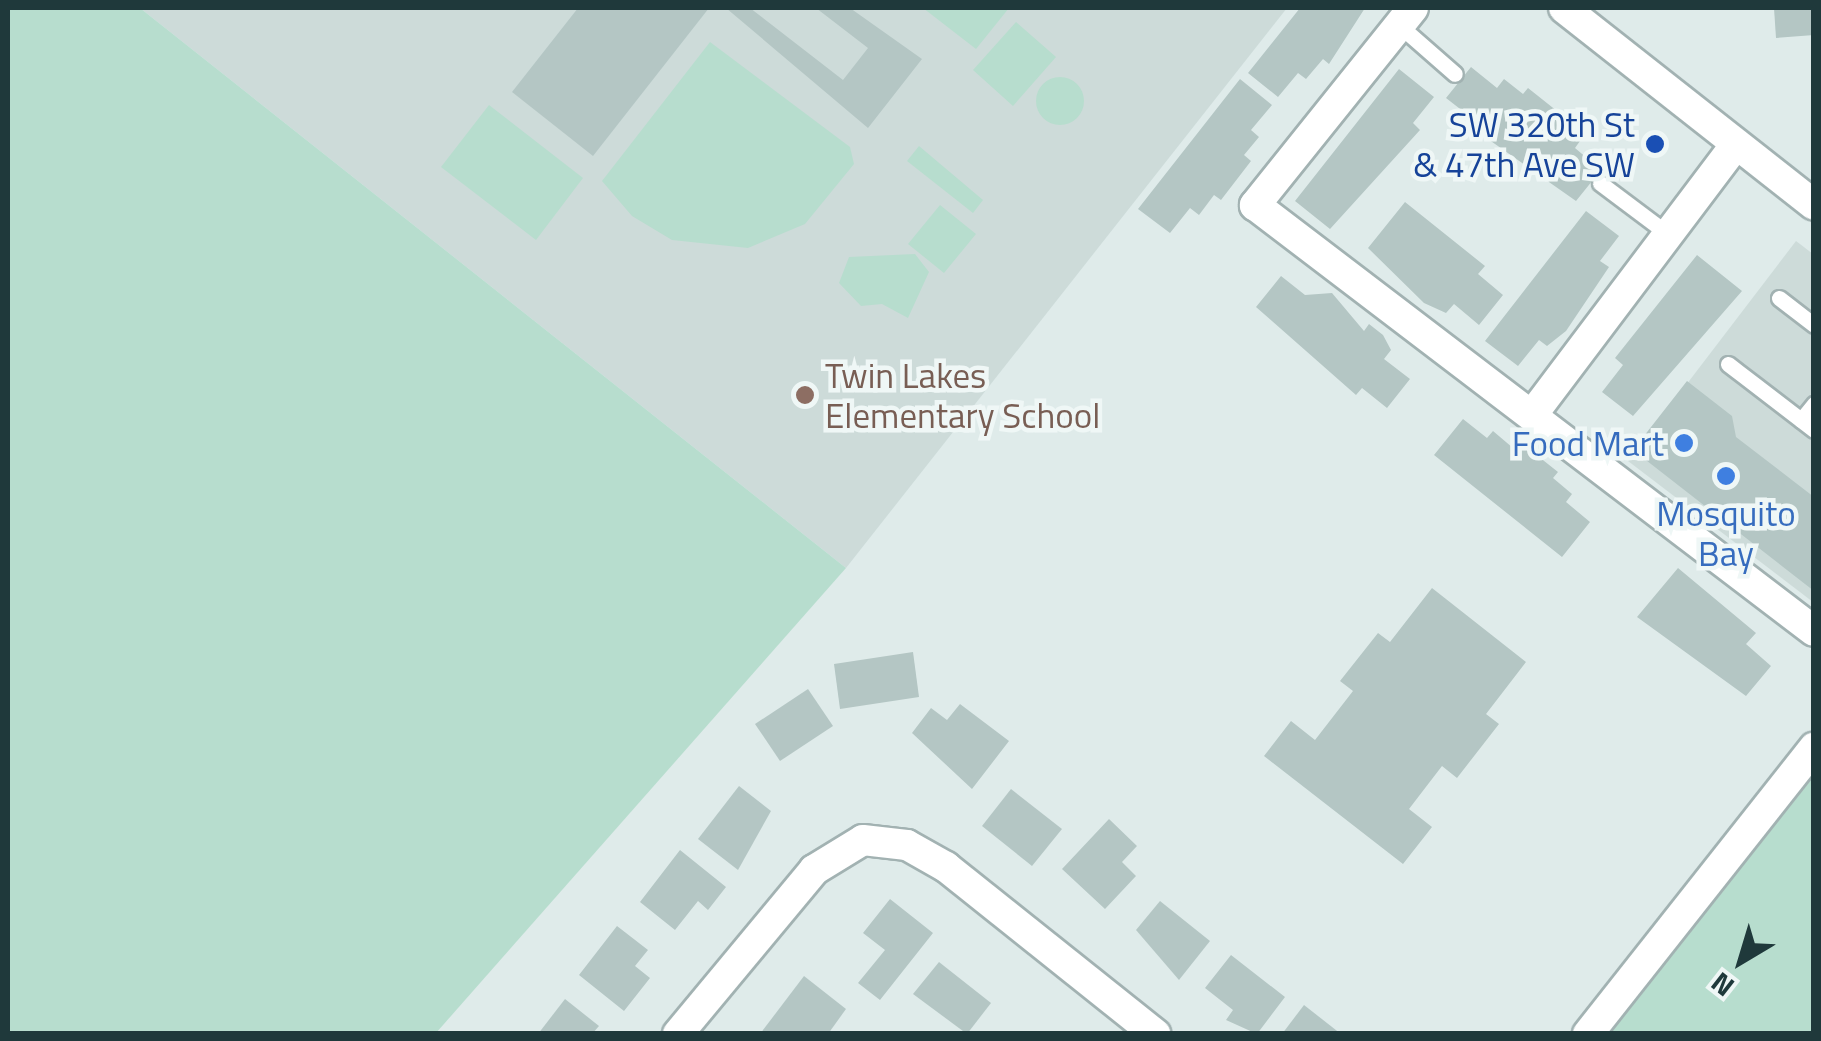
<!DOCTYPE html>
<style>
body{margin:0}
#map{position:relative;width:1821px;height:1041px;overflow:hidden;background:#dfebea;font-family:"Titillium Web",sans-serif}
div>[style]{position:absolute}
.built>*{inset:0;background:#cddbd9}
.green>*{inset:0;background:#b7ddce}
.round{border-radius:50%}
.building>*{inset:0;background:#b4c6c4}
.roads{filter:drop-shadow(2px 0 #a2b2b2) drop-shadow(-2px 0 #a2b2b2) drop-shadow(0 2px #a2b2b2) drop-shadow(0 -2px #a2b2b2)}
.lane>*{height:15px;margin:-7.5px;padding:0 7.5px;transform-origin:7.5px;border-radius:7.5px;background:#fff}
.street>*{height:30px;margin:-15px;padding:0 15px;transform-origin:15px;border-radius:15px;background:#fff}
.secondary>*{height:30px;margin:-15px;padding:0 15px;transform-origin:15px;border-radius:15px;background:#fff}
.dots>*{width:28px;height:28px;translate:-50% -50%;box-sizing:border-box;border:5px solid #eff7f6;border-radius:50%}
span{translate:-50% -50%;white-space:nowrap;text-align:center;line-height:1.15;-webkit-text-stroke:9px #eff7f6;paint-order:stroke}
.transit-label{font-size:35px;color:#164399}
.right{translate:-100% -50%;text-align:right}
.education-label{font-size:35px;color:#785e54}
.left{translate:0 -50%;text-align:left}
.shop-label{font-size:35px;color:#366cbe}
.frame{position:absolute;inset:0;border:10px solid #1f393b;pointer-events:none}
.north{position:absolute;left:1691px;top:911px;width:100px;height:100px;-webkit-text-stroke:8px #eff7f6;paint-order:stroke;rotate:218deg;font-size:28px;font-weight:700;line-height:40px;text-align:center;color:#1f393b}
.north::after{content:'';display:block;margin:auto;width:35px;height:45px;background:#1f393b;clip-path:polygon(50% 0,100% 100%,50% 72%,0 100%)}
</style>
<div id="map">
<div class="built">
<div style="clip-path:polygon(140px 8px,1287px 8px,846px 568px)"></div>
<div style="clip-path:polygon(1796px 241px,1813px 254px,1813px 602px,1628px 461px)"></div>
</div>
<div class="green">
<div style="clip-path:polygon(8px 8px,140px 8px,846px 568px,436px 1033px,8px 1033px)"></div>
<div style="clip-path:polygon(923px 8px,1009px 8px,976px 49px)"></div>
<div style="clip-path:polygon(1016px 22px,1056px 57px,1013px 106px,973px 70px)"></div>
<div style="clip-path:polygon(710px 42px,850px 147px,854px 164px,805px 224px,748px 248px,672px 240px,632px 216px,602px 181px)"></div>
<div class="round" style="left:1036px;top:77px;width:48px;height:48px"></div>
<div style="clip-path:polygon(489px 105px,583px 178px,536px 240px,441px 167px)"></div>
<div style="clip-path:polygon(919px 146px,983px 200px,973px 213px,907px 161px)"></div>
<div style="clip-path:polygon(940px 205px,976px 234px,944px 273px,908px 244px)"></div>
<div style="clip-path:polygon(915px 254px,929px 272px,908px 318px,882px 304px,861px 306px,839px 283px,849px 257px)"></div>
<div style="clip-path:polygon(1813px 771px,1813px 1033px,1590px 1033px)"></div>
</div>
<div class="building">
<div style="clip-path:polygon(578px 8px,709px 8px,593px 156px,512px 92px)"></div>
<div style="clip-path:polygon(726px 8px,750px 8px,843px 80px,868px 48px,816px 8px,850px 8px,922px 59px,868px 128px)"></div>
<div style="clip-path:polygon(1300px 8px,1365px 8px,1329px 64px,1323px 59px,1306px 79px,1298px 73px,1278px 97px,1248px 73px)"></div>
<div style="clip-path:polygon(1774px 8px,1814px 8px,1814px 35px,1776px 38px)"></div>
<div style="clip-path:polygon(1471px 67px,1497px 88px,1504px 79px,1523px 94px,1528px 88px,1567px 119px,1561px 126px,1580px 141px,1575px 148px,1601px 170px,1576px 201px,1468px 125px,1473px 119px,1446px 98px)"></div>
<div style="clip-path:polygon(1399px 69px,1434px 97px,1413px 123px,1420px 130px,1330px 229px,1295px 201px)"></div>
<div style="clip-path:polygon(1240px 79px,1272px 105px,1251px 130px,1259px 137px,1244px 155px,1251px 161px,1221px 200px,1214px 195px,1199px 215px,1190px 208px,1170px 233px,1138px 209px)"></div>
<div style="clip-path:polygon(1405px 202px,1485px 266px,1478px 274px,1503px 295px,1479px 325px,1454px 304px,1446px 313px,1424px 303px,1368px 248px)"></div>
<div style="clip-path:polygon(1586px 211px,1619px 236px,1600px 261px,1609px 267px,1566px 331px,1547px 346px,1539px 340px,1518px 366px,1485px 341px)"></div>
<div style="clip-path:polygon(1697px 255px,1742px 291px,1633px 416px,1602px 392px,1623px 365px,1615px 358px)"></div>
<div style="clip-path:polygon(1281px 276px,1305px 295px,1332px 293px,1364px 331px,1369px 324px,1383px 335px,1391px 350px,1384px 359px,1410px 379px,1387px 408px,1362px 388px,1356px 395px,1256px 307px)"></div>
<div style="clip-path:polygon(1687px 381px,1732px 416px,1736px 437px,1814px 497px,1814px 591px,1633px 450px)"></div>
<div style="clip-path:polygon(1463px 419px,1487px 438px,1493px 431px,1513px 448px,1519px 441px,1558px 472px,1553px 478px,1572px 494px,1566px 502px,1590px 522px,1562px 557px,1434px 455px)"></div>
<div style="clip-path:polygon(1678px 568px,1756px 633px,1746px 644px,1771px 666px,1746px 696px,1637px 617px)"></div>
<div style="clip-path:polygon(1432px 588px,1526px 662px,1486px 714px,1499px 724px,1457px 778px,1442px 766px,1409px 809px,1432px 827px,1403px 864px,1264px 756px,1291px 721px,1315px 740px,1353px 691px,1340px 681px,1378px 633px,1390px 642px)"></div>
<div style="clip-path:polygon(913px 652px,919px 697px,840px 709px,834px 664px)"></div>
<div style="clip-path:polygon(808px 689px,833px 726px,780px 761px,755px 724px)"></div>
<div style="clip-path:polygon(960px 704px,1009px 741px,972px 789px,912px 733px,931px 708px,947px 720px)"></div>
<div style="clip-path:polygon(739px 786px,771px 811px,738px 870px,698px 839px)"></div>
<div style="clip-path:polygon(1011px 789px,1062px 829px,1032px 866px,982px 826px)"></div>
<div style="clip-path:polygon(1109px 819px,1137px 846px,1122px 862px,1136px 876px,1105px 909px,1062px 869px)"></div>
<div style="clip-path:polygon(680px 850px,726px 887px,708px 910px,698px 901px,675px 930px,640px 902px)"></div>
<div style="clip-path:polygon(890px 899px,933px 933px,880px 1000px,858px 983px,885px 950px,863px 933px)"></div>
<div style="clip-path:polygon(1160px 901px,1210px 941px,1179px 980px,1136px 930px)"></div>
<div style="clip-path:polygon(617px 926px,648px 950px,635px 966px,650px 978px,624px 1011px,579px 975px)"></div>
<div style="clip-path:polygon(1231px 955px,1285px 997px,1257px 1034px,1226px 1020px,1233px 1010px,1205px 988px)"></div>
<div style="clip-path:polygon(939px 962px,991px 1003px,967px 1034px,913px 994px)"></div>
<div style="clip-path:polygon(804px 976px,846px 1009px,828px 1034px,760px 1034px)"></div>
<div style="clip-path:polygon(565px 999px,599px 1026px,592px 1034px,538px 1034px)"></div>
<div style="clip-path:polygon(1304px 1005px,1341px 1034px,1282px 1034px)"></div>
</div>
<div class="roads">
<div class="lane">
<div style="left:1399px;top:25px;width:74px;rotate:41.2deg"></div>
<div style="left:1600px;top:183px;width:85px;rotate:36.9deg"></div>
<div style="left:1779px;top:298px;width:44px;rotate:37.6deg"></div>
<div style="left:1728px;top:364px;width:108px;rotate:37.5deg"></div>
<div style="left:1801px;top:420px;width:21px;rotate:-51deg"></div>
</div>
<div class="street">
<div style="left:1413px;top:8px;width:253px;rotate:128.7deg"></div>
<div style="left:1255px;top:205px;width:703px;rotate:37.31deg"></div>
<div style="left:1532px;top:415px;width:339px;rotate:-53deg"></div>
<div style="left:678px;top:1034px;width:213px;rotate:-50.3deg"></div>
<div style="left:814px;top:870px;width:57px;rotate:-31.5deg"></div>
<div style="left:863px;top:840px;width:44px;rotate:6.5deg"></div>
<div style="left:907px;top:845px;width:45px;rotate:29.4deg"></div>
<div style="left:946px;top:867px;width:268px;rotate:38.6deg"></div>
</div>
<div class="secondary">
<div style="left:1564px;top:8px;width:318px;rotate:38.2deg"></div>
<div style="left:1588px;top:1034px;width:365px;rotate:-51.7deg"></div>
</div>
</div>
<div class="dots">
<div style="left:1655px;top:144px;background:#1a4fb4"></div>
<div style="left:805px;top:395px;background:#8d6e63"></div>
<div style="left:1684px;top:443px;background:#3f7fe0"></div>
<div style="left:1726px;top:476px;background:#3f7fe0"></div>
</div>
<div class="transit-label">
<span class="right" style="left:1635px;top:144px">SW 320th St<br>&amp; 47th Ave SW</span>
</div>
<div class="education-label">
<span class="left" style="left:825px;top:395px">Twin Lakes<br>Elementary School</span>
</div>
<div class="shop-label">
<span class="right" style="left:1664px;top:443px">Food Mart</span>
<span style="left:1726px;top:533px">Mosquito<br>Bay</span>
</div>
<div class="frame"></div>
<div class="north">N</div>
</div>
